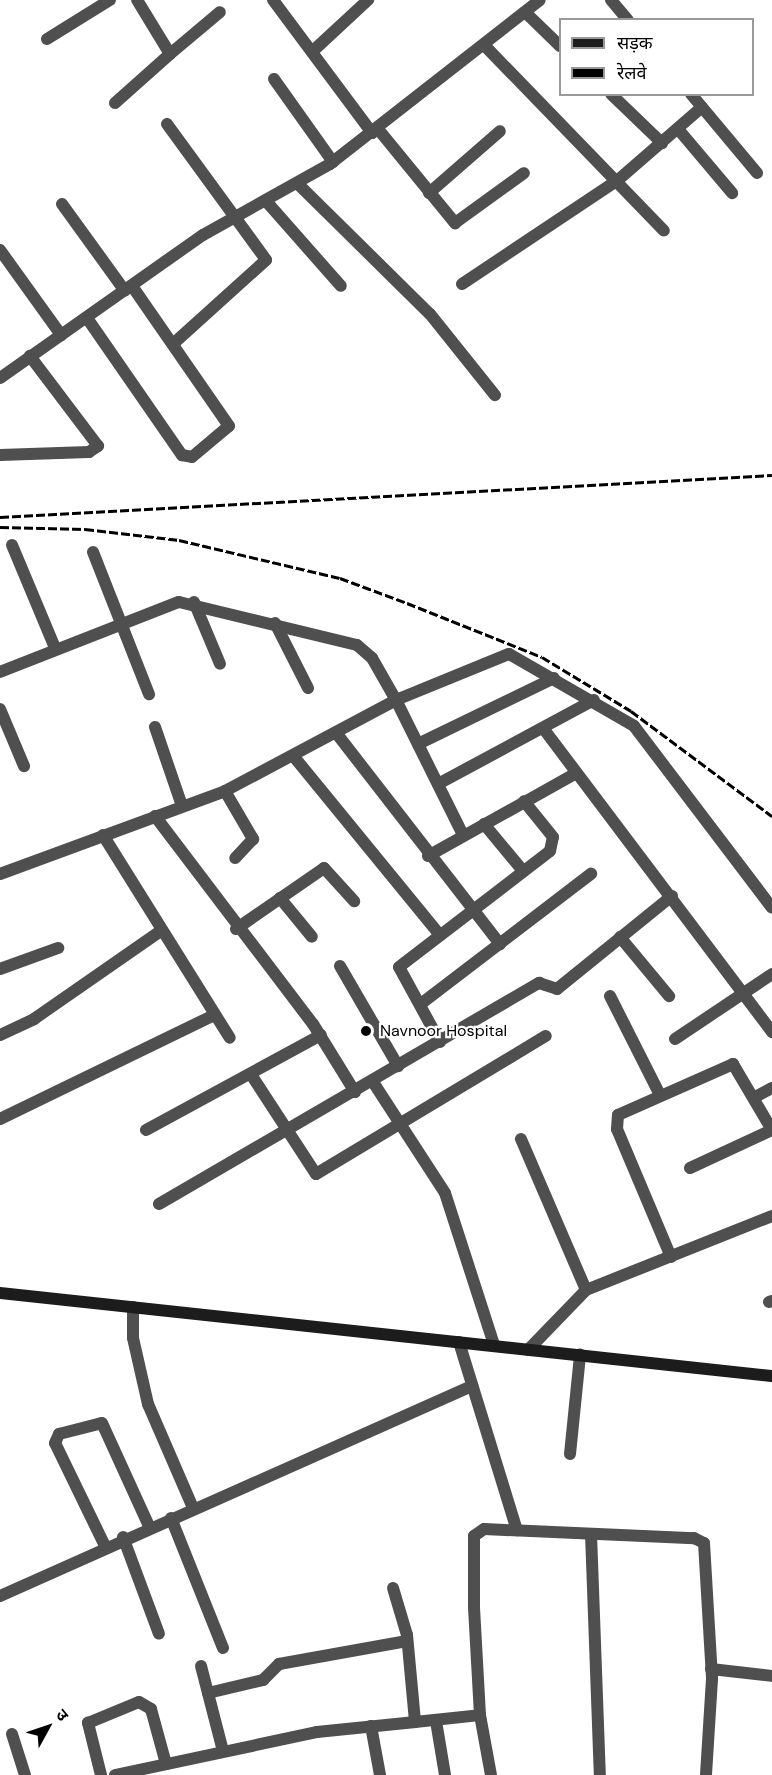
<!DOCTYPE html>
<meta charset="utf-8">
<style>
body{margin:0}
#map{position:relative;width:772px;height:1775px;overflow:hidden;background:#fff;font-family:"DM Sans","Noto Sans Devanagari",sans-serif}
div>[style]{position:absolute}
.street>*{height:12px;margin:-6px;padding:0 6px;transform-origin:6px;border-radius:6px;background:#4f4f4f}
.secondary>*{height:12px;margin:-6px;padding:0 6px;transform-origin:6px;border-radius:6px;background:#1c1c1c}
.rail>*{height:3px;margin-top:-1.5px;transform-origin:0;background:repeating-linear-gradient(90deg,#000 0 9px,transparent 0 12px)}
.dots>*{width:16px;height:16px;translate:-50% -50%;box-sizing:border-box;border:3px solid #fff;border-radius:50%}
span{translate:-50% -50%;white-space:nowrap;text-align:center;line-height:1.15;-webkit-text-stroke:4.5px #fff;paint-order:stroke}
.poi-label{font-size:16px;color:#000}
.left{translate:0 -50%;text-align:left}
.legend{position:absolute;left:559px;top:18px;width:195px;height:78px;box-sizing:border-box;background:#fff;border:2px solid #999;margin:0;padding:8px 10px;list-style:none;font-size:18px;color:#000}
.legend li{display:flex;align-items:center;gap:12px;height:30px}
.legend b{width:30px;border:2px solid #999}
.north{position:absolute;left:18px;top:1697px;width:60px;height:60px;-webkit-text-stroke:4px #fff;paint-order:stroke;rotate:50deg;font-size:16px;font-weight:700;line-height:24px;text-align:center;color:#000}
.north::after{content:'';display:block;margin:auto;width:21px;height:27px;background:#000;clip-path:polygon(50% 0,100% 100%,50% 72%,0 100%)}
</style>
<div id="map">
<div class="street">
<div style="left:273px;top:0;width:166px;rotate:53.3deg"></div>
<div style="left:611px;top:0;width:26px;rotate:50deg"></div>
<div style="left:525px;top:12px;width:49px;rotate:44.2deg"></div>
<div style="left:47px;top:39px;width:74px;rotate:-31.8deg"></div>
<div style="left:485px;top:46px;width:257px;rotate:45.9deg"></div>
<div style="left:314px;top:50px;width:74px;rotate:-42.8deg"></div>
<div style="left:170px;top:54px;width:65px;rotate:-40deg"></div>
<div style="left:274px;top:79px;width:102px;rotate:54.6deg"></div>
<div style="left:611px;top:94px;width:71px;rotate:43.9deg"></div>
<div style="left:691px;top:94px;width:103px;rotate:50.1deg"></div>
<div style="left:115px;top:103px;width:74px;rotate:-41.7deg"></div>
<div style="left:170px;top:54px;width:63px;rotate:-121.4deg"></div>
<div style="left:167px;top:124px;width:168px;rotate:53.9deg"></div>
<div style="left:266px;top:260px;width:125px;rotate:137.9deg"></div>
<div style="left:378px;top:129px;width:122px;rotate:50.7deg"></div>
<div style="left:455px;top:223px;width:85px;rotate:-35.9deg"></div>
<div style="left:678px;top:129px;width:84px;rotate:49.8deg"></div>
<div style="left:298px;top:184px;width:185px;rotate:44.6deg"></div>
<div style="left:430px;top:314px;width:104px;rotate:51.3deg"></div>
<div style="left:429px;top:193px;width:94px;rotate:-41.1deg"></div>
<div style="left:266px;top:201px;width:113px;rotate:48.6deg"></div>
<div style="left:62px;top:204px;width:107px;rotate:54.1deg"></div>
<div style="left:0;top:250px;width:105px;rotate:54.3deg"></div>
<div style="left:462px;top:284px;width:187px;rotate:-33.7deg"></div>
<div style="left:618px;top:180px;width:111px;rotate:-41deg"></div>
<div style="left:87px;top:318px;width:167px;rotate:55.3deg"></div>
<div style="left:182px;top:455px;width:10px;rotate:11deg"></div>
<div style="left:192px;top:457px;width:48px;rotate:-40deg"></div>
<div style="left:229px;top:426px;width:170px;rotate:-124.7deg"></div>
<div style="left:0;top:378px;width:248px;rotate:-35.2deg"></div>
<div style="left:203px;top:235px;width:145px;rotate:-29.2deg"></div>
<div style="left:330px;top:164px;width:266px;rotate:-38deg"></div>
<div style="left:0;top:455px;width:89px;rotate:-1.9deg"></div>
<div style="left:89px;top:452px;width:11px;rotate:-34deg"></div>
<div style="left:98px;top:446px;width:113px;rotate:-127.1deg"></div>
<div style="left:12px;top:545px;width:112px;rotate:67.3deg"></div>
<div style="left:93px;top:552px;width:153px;rotate:68.5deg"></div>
<div style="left:194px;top:602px;width:67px;rotate:67.2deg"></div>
<div style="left:275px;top:623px;width:73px;rotate:63.1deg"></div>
<div style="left:0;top:672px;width:192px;rotate:-21.4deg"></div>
<div style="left:179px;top:602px;width:183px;rotate:13.6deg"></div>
<div style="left:357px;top:645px;width:20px;rotate:41deg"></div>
<div style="left:372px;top:658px;width:48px;rotate:60.3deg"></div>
<div style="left:396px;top:700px;width:151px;rotate:63.6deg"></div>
<div style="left:0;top:709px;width:62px;rotate:67.2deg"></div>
<div style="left:155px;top:727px;width:83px;rotate:71.1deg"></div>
<div style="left:543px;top:728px;width:381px;rotate:53deg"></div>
<div style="left:337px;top:734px;width:266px;rotate:52.2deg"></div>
<div style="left:418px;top:744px;width:151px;rotate:-25.9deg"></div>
<div style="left:295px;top:758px;width:229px;rotate:50.7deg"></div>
<div style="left:438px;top:784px;width:177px;rotate:-28.3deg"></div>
<div style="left:225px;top:791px;width:56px;rotate:59.7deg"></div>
<div style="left:253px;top:839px;width:26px;rotate:133deg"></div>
<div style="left:155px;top:816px;width:261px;rotate:52.8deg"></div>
<div style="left:313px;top:1024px;width:80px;rotate:58.3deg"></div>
<div style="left:484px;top:824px;width:61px;rotate:50.3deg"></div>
<div style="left:103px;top:835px;width:239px;rotate:58deg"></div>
<div style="left:428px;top:856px;width:168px;rotate:-29.2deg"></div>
<div style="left:0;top:874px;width:240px;rotate:-20.2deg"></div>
<div style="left:225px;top:791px;width:194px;rotate:-28deg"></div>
<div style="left:396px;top:700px;width:122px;rotate:-22.2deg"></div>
<div style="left:509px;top:654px;width:144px;rotate:29.9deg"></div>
<div style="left:634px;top:726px;width:228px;rotate:52.8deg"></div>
<div style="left:280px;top:898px;width:50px;rotate:50.6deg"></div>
<div style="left:236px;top:929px;width:107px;rotate:-34.7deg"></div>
<div style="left:324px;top:868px;width:45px;rotate:47.7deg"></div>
<div style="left:620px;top:937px;width:77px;rotate:50.3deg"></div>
<div style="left:340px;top:966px;width:116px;rotate:59.9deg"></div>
<div style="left:0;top:969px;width:62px;rotate:-19.9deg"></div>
<div style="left:610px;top:996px;width:109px;rotate:63.2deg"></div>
<div style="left:422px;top:1003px;width:213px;rotate:-37.4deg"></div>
<div style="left:0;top:1035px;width:38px;rotate:-25deg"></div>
<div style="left:34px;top:1019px;width:152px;rotate:-34.8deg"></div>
<div style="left:675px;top:1039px;width:117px;rotate:-33.8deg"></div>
<div style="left:440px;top:1042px;width:85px;rotate:-118.7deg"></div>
<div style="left:399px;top:967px;width:190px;rotate:-37.5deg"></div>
<div style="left:550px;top:851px;width:14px;rotate:-78deg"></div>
<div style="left:553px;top:837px;width:46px;rotate:-128.9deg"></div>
<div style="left:252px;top:1076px;width:117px;rotate:56.9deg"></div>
<div style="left:316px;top:1174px;width:268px;rotate:-31deg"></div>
<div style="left:373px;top:1082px;width:132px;rotate:57deg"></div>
<div style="left:445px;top:1193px;width:160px;rotate:72.1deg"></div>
<div style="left:755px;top:1097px;width:19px;rotate:-28deg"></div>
<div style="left:0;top:1119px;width:238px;rotate:-25.9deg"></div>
<div style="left:146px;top:1130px;width:199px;rotate:-28.5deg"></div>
<div style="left:521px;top:1139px;width:164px;rotate:66.7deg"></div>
<div style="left:690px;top:1168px;width:90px;rotate:-24.9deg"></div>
<div style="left:159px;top:1204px;width:440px;rotate:-30.2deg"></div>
<div style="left:539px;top:983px;width:19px;rotate:18deg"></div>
<div style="left:557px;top:989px;width:148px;rotate:-39deg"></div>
<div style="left:671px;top:1257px;width:139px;rotate:-112.9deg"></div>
<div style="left:617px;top:1129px;width:14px;rotate:-86deg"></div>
<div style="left:618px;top:1115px;width:126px;rotate:-23.9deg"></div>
<div style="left:733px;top:1064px;width:77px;rotate:59.4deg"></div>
<div style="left:769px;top:1302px;width:3px;rotate:-18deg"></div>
<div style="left:133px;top:1307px;width:31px;rotate:90deg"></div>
<div style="left:133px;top:1338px;width:68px;rotate:77.2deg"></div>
<div style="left:148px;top:1404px;width:113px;rotate:66.6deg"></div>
<div style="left:459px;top:1342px;width:197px;rotate:72.9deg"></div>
<div style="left:528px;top:1350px;width:83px;rotate:-46deg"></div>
<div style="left:586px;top:1290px;width:200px;rotate:-21.7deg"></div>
<div style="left:570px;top:1454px;width:100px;rotate:-84.2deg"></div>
<div style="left:171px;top:1518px;width:140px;rotate:68.2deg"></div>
<div style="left:591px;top:1534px;width:241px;rotate:87.9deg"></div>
<div style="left:123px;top:1537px;width:103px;rotate:69.6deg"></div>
<div style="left:105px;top:1546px;width:114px;rotate:-115.9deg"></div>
<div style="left:55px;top:1443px;width:10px;rotate:-66deg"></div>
<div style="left:59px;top:1434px;width:44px;rotate:-14.3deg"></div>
<div style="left:102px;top:1423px;width:113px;rotate:65.5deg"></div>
<div style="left:393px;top:1588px;width:49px;rotate:73.4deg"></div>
<div style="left:407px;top:1635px;width:87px;rotate:84.7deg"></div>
<div style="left:415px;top:1722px;width:65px;rotate:-6.1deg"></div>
<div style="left:0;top:1596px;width:517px;rotate:-23.99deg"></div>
<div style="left:201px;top:1666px;width:88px;rotate:75.5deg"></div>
<div style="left:711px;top:1669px;width:61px;rotate:6.5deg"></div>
<div style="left:208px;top:1693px;width:57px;rotate:-13.3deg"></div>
<div style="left:263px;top:1680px;width:23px;rotate:-45deg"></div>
<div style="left:279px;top:1664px;width:130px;rotate:-10.2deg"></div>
<div style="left:436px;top:1721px;width:55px;rotate:80.5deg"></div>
<div style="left:371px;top:1726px;width:50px;rotate:79.6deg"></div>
<div style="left:12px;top:1734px;width:43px;rotate:72.4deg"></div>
<div style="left:101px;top:1775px;width:54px;rotate:-104deg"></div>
<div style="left:88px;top:1723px;width:55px;rotate:-22.4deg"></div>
<div style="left:139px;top:1702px;width:14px;rotate:30deg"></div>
<div style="left:151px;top:1709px;width:57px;rotate:74.7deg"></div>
<div style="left:115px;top:1775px;width:207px;rotate:-12deg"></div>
<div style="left:317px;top:1732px;width:99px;rotate:-5.8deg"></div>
<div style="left:491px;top:1775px;width:61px;rotate:-100.4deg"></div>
<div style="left:480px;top:1715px;width:108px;rotate:-93.2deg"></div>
<div style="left:474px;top:1607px;width:71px;rotate:-90deg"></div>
<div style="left:474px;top:1536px;width:12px;rotate:-35deg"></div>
<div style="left:484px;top:1529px;width:210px;rotate:2.5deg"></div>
<div style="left:694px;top:1538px;width:11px;rotate:27deg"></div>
<div style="left:704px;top:1543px;width:136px;rotate:86.6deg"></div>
<div style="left:712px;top:1679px;width:96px;rotate:93.6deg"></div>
</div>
<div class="secondary">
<div style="left:0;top:1293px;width:776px;rotate:6.14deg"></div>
</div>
<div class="rail">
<div style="left:0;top:517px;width:773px;rotate:-3.11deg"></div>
<div style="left:0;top:527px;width:85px;rotate:1.3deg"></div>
<div style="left:85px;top:529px;width:95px;rotate:6.7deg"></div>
<div style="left:179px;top:540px;width:165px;rotate:13.3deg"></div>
<div style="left:340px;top:578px;width:72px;rotate:20.5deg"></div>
<div style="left:407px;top:603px;width:145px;rotate:21.8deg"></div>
<div style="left:542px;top:657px;width:104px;rotate:31.2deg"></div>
<div style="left:631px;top:711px;width:176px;rotate:36.7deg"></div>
</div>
<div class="dots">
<div style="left:366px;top:1031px;background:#000"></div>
</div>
<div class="poi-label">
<span class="left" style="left:380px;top:1031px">Navnoor Hospital</span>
</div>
<ul class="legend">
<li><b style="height:8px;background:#1c1c1c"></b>सड़क</li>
<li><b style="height:8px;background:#000"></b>रेलवे</li>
</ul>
<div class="north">उ</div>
</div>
